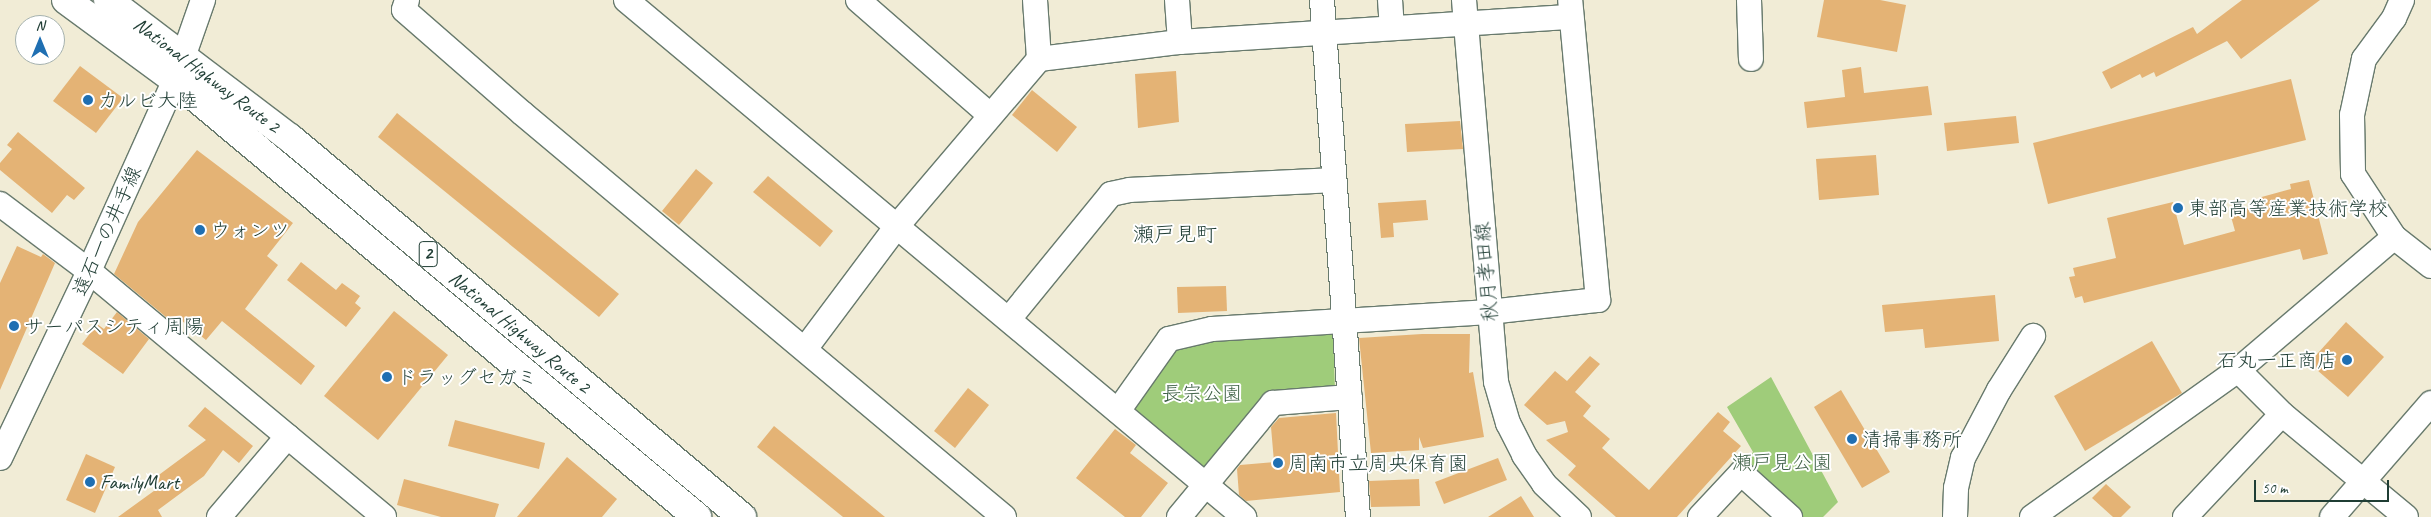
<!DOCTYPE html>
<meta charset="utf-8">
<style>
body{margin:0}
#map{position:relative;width:2431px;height:517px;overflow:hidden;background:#f1ecd6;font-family:Caveat,"Klee One",sans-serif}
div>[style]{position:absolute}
.green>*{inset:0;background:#9fcc7a}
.building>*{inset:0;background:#e4b375}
.roads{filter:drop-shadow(1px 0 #687a6d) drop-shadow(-1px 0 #687a6d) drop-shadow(0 1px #687a6d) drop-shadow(0 -1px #687a6d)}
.minor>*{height:24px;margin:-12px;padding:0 12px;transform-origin:12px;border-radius:12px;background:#fff}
.highway>*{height:28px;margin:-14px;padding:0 14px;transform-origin:14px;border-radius:14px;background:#fff}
.dots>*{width:14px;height:14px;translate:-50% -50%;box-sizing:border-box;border:2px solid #fff;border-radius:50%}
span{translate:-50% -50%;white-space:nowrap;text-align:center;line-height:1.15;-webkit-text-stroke:4px #fff;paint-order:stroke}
.shield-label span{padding:1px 4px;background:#fff;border:1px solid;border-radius:4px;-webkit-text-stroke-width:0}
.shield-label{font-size:19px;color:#1f3d34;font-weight:700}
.street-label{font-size:20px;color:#1f3d34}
.poi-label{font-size:20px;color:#1f3d34}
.left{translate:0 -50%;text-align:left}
.right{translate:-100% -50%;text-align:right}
.park-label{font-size:20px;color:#3f6146}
.neighbourhood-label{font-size:21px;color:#1f3d34}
.north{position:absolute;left:15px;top:15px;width:50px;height:50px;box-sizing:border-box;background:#fff;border:1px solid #a5b1ae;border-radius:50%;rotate:0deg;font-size:14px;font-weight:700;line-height:20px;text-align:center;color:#1f3d34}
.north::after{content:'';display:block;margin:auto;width:18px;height:22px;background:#1f6fb2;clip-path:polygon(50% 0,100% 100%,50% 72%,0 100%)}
.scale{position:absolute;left:2254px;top:480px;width:135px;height:22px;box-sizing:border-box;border:2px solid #1f3d34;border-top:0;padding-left:6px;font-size:15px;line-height:18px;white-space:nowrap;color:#1f3d34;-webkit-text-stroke:4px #fff;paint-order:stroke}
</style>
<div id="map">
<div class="green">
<div style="clip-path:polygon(1333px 329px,1335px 390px,1275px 393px,1202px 473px,1130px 406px,1172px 346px,1201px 338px)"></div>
<div style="clip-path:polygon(1771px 377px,1838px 502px,1823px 517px,1798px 517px,1740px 467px,1753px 452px,1727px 407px)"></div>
</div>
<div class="building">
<div style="clip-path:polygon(1824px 0,1880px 0,1906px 5px,1897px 52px,1817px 37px)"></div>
<div style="clip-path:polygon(2242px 0,2320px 0,2241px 59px,2227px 41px,2156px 77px,2154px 72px,2142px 78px,2140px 74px,2111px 89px,2102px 72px,2193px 27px,2197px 34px)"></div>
<div style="clip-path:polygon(80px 66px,123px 98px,96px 133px,53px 101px)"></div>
<div style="clip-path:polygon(1861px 67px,1864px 93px,1928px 86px,1932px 115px,1807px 128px,1804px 102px,1845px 97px,1842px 70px)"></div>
<div style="clip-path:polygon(1176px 71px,1179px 122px,1138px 128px,1135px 74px)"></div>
<div style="clip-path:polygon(2291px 79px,2306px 140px,2048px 204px,2033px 143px)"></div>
<div style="clip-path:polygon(1032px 90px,1077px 127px,1057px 152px,1012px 115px)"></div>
<div style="clip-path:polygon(397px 113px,619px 294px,599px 317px,378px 137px)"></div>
<div style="clip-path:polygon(2016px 116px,2019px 143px,1947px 151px,1944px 123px)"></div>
<div style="clip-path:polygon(1460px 121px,1463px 149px,1407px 152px,1405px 124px)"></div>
<div style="clip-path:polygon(18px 132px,85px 188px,74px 200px,67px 195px,52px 213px,0 170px,0 163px,12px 149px,7px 145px)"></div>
<div style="clip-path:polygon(197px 150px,293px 223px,267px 256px,278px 265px,245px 309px,315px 366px,301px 385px,222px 321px,206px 340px,177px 317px,174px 321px,166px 317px,114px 274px,138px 222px)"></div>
<div style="clip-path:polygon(1876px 155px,1879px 195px,1819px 200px,1816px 159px)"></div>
<div style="clip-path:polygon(696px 169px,713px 183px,679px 225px,662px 211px)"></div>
<div style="clip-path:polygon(768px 176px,833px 231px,820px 247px,753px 192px)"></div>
<div style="clip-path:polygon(2309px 180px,2328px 254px,2303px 260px,2300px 249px,2084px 303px,2082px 296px,2075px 298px,2069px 277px,2075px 276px,2073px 268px,2116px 258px,2107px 218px,2173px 202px,2184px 245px,2235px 231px,2230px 213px,2260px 205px,2258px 198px,2291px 189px,2290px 184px)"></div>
<div style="clip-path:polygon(1426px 200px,1428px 220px,1393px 223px,1394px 237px,1381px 238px,1378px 203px)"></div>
<div style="clip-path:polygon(17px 246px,41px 257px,43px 254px,55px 263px,0 390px,0 283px)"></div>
<div style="clip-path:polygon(301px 262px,336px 290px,342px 283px,360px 296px,355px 303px,361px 308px,346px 327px,287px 280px)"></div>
<div style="clip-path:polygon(1226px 286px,1227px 311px,1178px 313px,1177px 287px)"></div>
<div style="clip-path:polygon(1995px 295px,1999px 341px,1925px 348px,1923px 329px,1885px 332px,1882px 305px)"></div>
<div style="clip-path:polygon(394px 311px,448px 355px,378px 440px,324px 396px)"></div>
<div style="clip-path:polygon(117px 312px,149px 339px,123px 374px,82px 344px,97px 324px,104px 329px)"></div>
<div style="clip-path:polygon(2346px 322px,2384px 357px,2348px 397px,2309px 363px)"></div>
<div style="clip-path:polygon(1422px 334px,1470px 334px,1469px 373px,1473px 372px,1484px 437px,1423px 448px,1419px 437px,1419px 450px,1371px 453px,1359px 338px)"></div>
<div style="clip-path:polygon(2152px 341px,2182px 393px,2085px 451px,2054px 396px)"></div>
<div style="clip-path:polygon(1590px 356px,1600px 364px,1575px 392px,1591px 406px,1583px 416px,1610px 439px,1602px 448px,1649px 490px,1718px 412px,1730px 422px,1723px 431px,1741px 446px,1677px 517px,1616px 517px,1568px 475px,1576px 466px,1546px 440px,1568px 432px,1565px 421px,1547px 425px,1524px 405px,1555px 371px,1567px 381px)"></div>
<div style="clip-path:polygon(968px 388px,989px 405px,955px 448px,934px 431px)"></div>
<div style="clip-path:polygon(1841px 390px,1890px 472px,1862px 488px,1814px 407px)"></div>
<div style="clip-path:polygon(205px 407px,253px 446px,239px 463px,223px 450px,204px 476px,158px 510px,162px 517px,118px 517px,158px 488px,152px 480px,206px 440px,188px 426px)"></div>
<div style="clip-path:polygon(1336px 413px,1340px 492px,1246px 501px,1239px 495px,1237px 469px,1240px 465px,1274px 462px,1271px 427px,1279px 418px)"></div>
<div style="clip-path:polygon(455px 420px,545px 443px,539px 469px,448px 446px)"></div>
<div style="clip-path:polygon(774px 426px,885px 517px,843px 517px,757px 447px)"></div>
<div style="clip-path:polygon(1115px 429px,1136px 445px,1130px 453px,1168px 483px,1141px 517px,1125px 517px,1076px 478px)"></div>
<div style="clip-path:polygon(86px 454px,115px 467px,95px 513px,66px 500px)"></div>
<div style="clip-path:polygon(567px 457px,617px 499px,602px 517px,517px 517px)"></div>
<div style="clip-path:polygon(1498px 458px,1507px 480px,1444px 504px,1435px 482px)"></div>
<div style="clip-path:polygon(404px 479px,499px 504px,495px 517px,441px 517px,397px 505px)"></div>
<div style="clip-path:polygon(1419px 479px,1420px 506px,1371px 507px,1369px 481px)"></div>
<div style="clip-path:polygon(2106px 484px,2131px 507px,2121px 517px,2113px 517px,2092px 498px)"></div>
<div style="clip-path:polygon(1521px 496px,1534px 517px,1488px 517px)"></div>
</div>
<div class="roads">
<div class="minor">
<div style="left:407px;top:0;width:10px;rotate:107deg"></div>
<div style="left:404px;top:10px;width:157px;rotate:41.1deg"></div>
<div style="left:522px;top:113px;width:629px;rotate:39.97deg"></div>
<div style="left:626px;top:0;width:806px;rotate:39.91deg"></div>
<div style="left:858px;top:0;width:175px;rotate:41.1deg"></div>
<div style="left:1035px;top:0;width:59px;rotate:86.1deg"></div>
<div style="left:1177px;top:0;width:42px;rotate:85.9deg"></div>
<div style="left:1322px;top:0;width:518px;rotate:86.02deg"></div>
<div style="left:1390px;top:0;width:28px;rotate:86deg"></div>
<div style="left:1464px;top:0;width:383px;rotate:85.2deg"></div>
<div style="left:1496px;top:382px;width:43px;rotate:73.7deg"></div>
<div style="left:1508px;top:423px;width:36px;rotate:63deg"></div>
<div style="left:1524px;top:455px;width:35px;rotate:55deg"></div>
<div style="left:1544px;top:484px;width:48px;rotate:43.3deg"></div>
<div style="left:1749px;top:0;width:59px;rotate:88.1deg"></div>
<div style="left:2402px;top:0;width:20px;rotate:114deg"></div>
<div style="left:2394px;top:18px;width:51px;rotate:126.2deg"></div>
<div style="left:2364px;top:59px;width:57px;rotate:102.1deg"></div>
<div style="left:2352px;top:115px;width:59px;rotate:89deg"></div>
<div style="left:2353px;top:174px;width:75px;rotate:56.9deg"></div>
<div style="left:2394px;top:237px;width:47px;rotate:38.1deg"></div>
<div style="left:0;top:204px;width:111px;rotate:37deg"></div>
<div style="left:89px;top:271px;width:384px;rotate:39.8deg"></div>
<div style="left:1009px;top:319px;width:161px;rotate:-50.8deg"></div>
<div style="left:1111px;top:194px;width:19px;rotate:-12deg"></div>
<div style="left:1130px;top:190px;width:204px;rotate:-2.8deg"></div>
<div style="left:805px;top:349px;width:154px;rotate:-53.2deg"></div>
<div style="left:897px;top:226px;width:219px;rotate:-49.6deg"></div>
<div style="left:1039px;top:59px;width:142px;rotate:-6.9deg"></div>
<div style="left:1180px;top:42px;width:392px;rotate:-3.7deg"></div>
<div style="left:2238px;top:370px;width:62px;rotate:45deg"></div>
<div style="left:2282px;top:414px;width:161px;rotate:39.7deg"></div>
<div style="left:1118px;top:411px;width:88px;rotate:-54.7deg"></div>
<div style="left:1169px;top:339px;width:44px;rotate:-13.1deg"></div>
<div style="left:1212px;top:329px;width:278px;rotate:-3.5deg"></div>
<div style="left:1489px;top:312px;width:110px;rotate:-6.3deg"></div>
<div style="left:1598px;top:300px;width:301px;rotate:-95.3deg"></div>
<div style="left:0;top:458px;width:207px;rotate:-64.5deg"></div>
<div style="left:89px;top:271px;width:209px;rotate:-65.8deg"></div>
<div style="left:175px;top:80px;width:85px;rotate:-70.7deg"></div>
<div style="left:219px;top:517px;width:106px;rotate:-49.6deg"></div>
<div style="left:1179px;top:517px;width:148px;rotate:-50.5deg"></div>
<div style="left:1273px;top:403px;width:77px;rotate:-4.5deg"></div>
<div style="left:1700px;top:517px;width:60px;rotate:-47deg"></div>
<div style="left:1741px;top:473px;width:66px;rotate:41.9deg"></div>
<div style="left:1955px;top:517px;width:29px;rotate:-88deg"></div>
<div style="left:1956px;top:488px;width:31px;rotate:-77deg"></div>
<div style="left:1963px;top:458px;width:77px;rotate:-62.1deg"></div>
<div style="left:1999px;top:390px;width:64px;rotate:-57.8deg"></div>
<div style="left:2032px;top:517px;width:253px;rotate:-35.5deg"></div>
<div style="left:2238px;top:370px;width:205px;rotate:-40.4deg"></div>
<div style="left:2185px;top:517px;width:141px;rotate:-46.7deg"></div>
<div style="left:2332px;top:517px;width:151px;rotate:-49deg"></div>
</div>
<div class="highway">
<div style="left:66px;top:0;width:135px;rotate:36.3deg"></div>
<div style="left:175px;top:80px;width:681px;rotate:39.93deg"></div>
<div style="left:108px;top:0;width:228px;rotate:37.2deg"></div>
<div style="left:290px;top:138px;width:590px;rotate:39.98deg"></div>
</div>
</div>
<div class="dots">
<div style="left:88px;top:100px;background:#1f6fb2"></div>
<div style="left:2178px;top:208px;background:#1f6fb2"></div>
<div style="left:200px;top:230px;background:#1f6fb2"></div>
<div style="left:14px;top:326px;background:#1f6fb2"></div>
<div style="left:2347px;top:360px;background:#1f6fb2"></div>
<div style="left:387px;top:377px;background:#1f6fb2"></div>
<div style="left:1852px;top:439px;background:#1f6fb2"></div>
<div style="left:1278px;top:463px;background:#1f6fb2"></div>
<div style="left:90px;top:482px;background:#1f6fb2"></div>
</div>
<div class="shield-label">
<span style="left:428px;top:254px">2</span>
</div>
<div class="street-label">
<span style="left:207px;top:75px;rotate:37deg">National Highway Route 2</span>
<span style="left:107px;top:231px;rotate:-66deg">遠石一の井手線</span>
<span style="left:1486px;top:272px;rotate:-95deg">秋月孝田線</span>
<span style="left:520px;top:332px;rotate:40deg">National Highway Route 2</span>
</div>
<div class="poi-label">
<span class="left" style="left:98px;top:100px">カルビ大陸</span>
<span class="left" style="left:2188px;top:208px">東部高等産業技術学校</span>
<span class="left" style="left:210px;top:230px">ウォンツ</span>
<span class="left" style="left:24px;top:326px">サーパスシティ周陽</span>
<span class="right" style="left:2337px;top:360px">石丸一正商店</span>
<span class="left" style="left:397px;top:377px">ドラッグセガミ</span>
<span class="left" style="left:1862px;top:439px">清掃事務所</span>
<span class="left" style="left:1288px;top:463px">周南市立周央保育園</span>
<span class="left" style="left:100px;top:482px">FamilyMart</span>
</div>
<div class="park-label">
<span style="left:1202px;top:393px">長宗公園</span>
<span style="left:1782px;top:462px">瀬戸見公園</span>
</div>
<div class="neighbourhood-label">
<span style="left:1175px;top:234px">瀬戸見町</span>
</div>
<div class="north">N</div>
<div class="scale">50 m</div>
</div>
